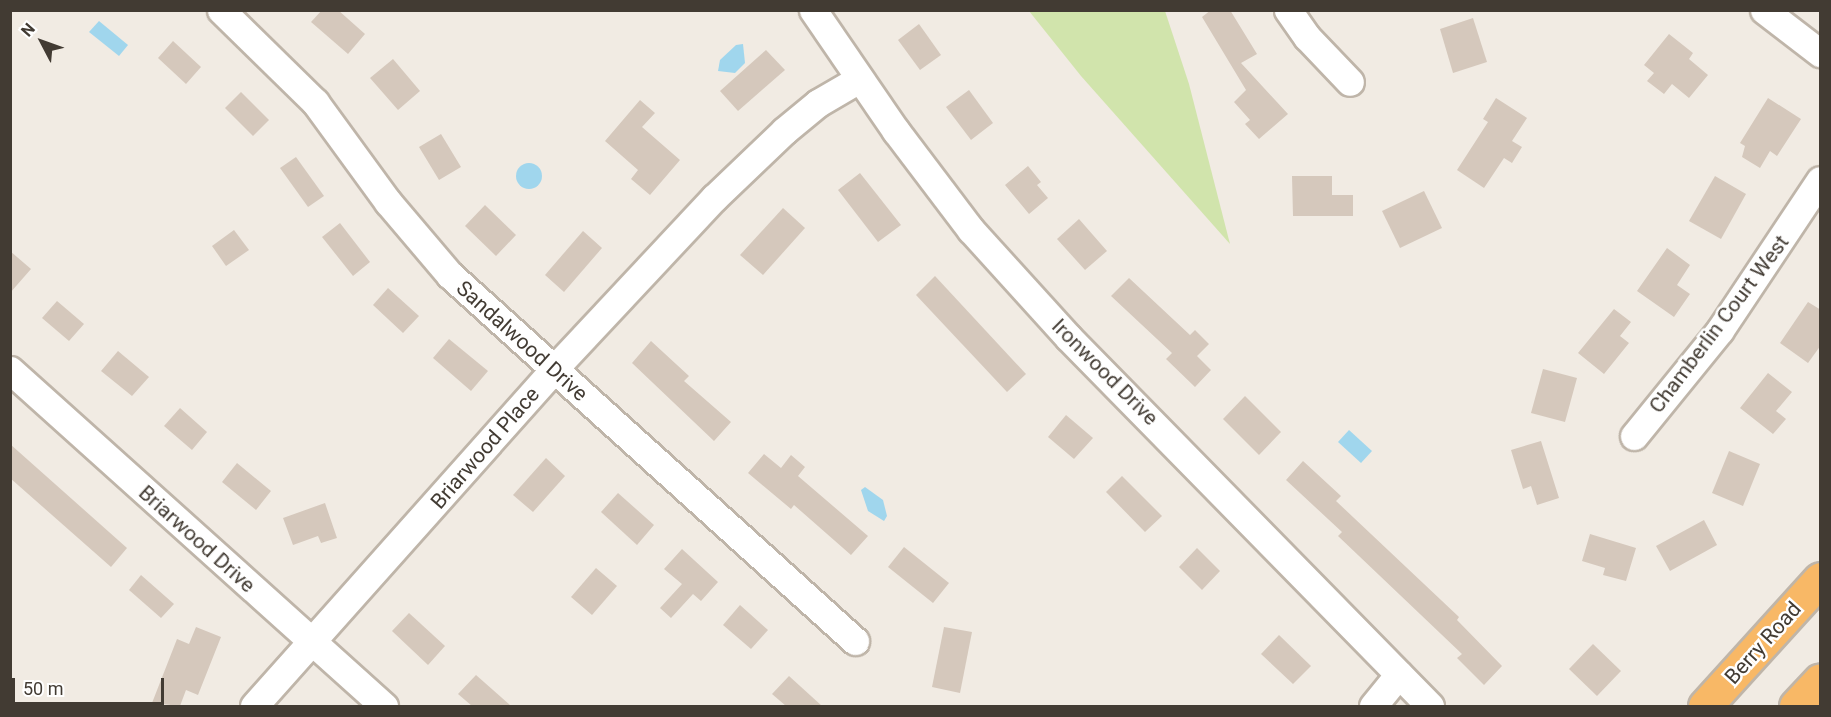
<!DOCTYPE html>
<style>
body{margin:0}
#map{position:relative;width:1831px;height:717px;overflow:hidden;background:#f1ebe3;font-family:Roboto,sans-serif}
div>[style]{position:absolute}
.green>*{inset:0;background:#d1e4ac}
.water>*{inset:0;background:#a0d6ed}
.round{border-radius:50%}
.building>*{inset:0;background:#d5c8bc}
.roads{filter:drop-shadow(2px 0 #bfb5a9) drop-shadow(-2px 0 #bfb5a9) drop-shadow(0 2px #bfb5a9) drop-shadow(0 -2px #bfb5a9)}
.minor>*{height:27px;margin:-13.5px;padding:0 13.5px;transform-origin:13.5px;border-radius:13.5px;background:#fff}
.highway>*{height:33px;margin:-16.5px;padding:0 16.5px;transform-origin:16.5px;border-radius:16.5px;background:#f8b866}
span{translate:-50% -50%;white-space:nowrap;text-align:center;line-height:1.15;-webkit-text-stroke:5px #fff;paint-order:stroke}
.street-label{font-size:21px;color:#423b33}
.frame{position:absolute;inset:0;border:12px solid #423b33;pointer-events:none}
.north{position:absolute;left:12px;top:12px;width:60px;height:60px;-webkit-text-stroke:4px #fff;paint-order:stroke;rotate:311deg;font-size:16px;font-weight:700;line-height:24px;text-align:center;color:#423b33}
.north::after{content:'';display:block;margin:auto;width:21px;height:27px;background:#423b33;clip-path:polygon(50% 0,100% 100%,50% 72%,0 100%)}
.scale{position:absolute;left:12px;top:678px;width:152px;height:27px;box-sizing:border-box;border:3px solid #423b33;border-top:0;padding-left:8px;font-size:18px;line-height:21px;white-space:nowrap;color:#423b33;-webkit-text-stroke:4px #fff;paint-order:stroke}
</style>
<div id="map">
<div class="green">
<div style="clip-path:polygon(1029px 11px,1165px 11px,1189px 84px,1230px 244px,1081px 76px)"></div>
</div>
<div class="water">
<div style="clip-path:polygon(99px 21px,128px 45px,119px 56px,89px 32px)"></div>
<div style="clip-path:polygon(743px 44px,745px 63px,735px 73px,718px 71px,720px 60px,736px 45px)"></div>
<div class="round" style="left:516px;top:163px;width:26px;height:26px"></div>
<div style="clip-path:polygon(1349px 430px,1372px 451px,1361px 463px,1338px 442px)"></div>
<div style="clip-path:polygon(865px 487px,883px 500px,887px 516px,884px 521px,868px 511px,861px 490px)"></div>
</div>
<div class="building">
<div style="clip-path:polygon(322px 10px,338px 10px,365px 34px,348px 54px,311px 22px)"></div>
<div style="clip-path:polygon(1211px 10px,1230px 10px,1257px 54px,1241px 63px,1288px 114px,1259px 139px,1245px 124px,1250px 120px,1234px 102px,1246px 90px,1202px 17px)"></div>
<div style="clip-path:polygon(1473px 18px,1487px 62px,1453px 73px,1440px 29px)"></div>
<div style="clip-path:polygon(919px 24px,941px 55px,920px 70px,898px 40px)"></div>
<div style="clip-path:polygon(1669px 34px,1693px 53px,1689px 59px,1708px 75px,1689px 98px,1672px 84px,1664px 94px,1647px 81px,1654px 73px,1644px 65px)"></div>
<div style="clip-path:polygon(173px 41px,201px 67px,186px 84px,158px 58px)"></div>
<div style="clip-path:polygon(766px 50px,785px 70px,738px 111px,720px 91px)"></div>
<div style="clip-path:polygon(393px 59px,420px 91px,398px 110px,370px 78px)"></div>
<div style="clip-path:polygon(969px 90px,993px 123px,971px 140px,946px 107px)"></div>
<div style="clip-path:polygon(241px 92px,269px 120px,253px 136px,225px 108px)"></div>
<div style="clip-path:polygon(1496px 98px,1527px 118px,1512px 141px,1522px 147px,1512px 163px,1504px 158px,1484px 188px,1457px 170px,1488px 122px,1483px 119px)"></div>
<div style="clip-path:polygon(1768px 98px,1801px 119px,1777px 156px,1770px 151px,1760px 168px,1742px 157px,1745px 146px,1740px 143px)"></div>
<div style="clip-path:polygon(640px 100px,655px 113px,642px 127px,680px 160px,650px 195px,631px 179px,638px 170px,605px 141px)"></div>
<div style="clip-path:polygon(441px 134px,461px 167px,439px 180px,419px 147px)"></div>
<div style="clip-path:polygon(296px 157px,324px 196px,308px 207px,280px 168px)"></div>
<div style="clip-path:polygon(1028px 166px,1041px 182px,1037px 185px,1048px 198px,1029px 214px,1005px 185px)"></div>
<div style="clip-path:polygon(860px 173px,901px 225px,878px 242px,838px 190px)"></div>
<div style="clip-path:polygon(1292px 176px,1332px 176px,1332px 195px,1353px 195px,1353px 216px,1293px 216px)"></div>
<div style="clip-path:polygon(1715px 176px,1746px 194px,1721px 239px,1689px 221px)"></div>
<div style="clip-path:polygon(1424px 191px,1442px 228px,1400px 248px,1382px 211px)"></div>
<div style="clip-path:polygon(485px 205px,516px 235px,496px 256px,465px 226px)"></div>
<div style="clip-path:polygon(783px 208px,805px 228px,763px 275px,740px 255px)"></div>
<div style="clip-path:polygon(1079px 219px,1107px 251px,1085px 270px,1057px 239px)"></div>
<div style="clip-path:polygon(340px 223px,370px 262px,353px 276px,322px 237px)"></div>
<div style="clip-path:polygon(234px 230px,249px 250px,226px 266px,212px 246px)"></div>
<div style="clip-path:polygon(583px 231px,602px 248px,564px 292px,545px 275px)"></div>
<div style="clip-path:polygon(1667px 248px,1690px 265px,1677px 285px,1690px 294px,1674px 317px,1637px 291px)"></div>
<div style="clip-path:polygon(10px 251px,31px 269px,10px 293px)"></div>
<div style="clip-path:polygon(935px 276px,1026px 374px,1007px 392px,916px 295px)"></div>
<div style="clip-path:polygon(1129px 278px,1190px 335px,1195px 330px,1209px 344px,1197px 356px,1211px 370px,1195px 387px,1166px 359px,1172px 353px,1111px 296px)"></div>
<div style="clip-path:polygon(388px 288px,419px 316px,403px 333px,373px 305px)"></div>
<div style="clip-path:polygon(57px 301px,84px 324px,69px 341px,42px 318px)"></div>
<div style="clip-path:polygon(1808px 302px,1821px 310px,1821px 345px,1808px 363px,1780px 343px)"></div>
<div style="clip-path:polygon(1614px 309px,1631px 322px,1620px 336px,1629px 343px,1604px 374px,1578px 353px)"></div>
<div style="clip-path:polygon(449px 339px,488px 371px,471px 391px,433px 358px)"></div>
<div style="clip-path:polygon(651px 341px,689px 376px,684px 381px,731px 422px,714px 441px,632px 363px)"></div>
<div style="clip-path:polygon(118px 351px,149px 377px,132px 396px,101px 371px)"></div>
<div style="clip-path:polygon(1543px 369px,1577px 378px,1565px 422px,1531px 413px)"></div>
<div style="clip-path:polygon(1768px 373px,1792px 392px,1776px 411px,1786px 419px,1773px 434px,1740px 408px)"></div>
<div style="clip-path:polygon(1245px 396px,1281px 432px,1259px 455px,1223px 419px)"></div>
<div style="clip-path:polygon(180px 408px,207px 432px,192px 450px,164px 426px)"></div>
<div style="clip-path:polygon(1066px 415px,1093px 438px,1074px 459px,1048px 437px)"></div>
<div style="clip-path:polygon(1541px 441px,1559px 498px,1537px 505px,1531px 486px,1523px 489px,1511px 450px)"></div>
<div style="clip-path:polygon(10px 444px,127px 548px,111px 567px,10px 478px)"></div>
<div style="clip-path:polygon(1729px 451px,1760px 464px,1743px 506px,1712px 493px)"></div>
<div style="clip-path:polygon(764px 454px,781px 468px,791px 455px,805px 467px,798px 476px,868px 536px,851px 555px,794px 505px,791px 509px,748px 473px)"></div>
<div style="clip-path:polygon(546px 458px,565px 476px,533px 512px,513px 495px)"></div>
<div style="clip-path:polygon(1303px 461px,1341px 496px,1336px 501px,1459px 617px,1457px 620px,1502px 666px,1484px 685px,1457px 658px,1462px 654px,1338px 536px,1342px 532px,1286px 480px)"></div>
<div style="clip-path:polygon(237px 463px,271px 491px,256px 510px,222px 482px)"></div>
<div style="clip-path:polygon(1122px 476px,1162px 516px,1145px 532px,1106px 492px)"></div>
<div style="clip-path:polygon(618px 493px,654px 525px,637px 545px,601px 512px)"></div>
<div style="clip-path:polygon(325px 503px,337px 538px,321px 543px,318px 536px,293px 545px,283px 518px)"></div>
<div style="clip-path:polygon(1704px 520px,1717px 545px,1670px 571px,1656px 546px)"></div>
<div style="clip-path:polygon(1590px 534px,1636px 548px,1626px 581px,1603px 575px,1605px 568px,1582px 561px)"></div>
<div style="clip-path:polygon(904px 547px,949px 583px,933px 603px,888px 567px)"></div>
<div style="clip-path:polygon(1197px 548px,1220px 571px,1202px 590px,1179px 567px)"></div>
<div style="clip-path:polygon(682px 549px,718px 582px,701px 601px,693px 594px,671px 618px,660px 608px,682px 584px,664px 569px)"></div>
<div style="clip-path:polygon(596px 568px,617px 586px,592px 615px,571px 597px)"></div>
<div style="clip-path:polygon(141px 575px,174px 604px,161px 618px,129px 590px)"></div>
<div style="clip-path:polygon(740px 605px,768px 630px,751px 649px,723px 625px)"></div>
<div style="clip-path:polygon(409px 613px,445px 646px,428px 665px,392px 631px)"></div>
<div style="clip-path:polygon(196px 627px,221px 637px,198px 695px,186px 690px,180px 706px,152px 703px,177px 639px,189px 644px)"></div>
<div style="clip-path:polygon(944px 627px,972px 632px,960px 693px,932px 687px)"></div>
<div style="clip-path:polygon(1279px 635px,1311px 666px,1293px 684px,1261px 654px)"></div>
<div style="clip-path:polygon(1593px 644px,1621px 671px,1597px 696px,1569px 669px)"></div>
<div style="clip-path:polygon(476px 675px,511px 706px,472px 706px,458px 694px)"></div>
<div style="clip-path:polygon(789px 676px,822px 706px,786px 706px,772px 694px)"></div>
</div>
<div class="roads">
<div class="minor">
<div style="left:221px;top:10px;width:132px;rotate:44.4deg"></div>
<div style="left:315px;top:102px;width:124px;rotate:53.9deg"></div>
<div style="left:388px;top:202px;width:96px;rotate:49.7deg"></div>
<div style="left:450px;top:275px;width:546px;rotate:42.1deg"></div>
<div style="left:813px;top:10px;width:147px;rotate:55.6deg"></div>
<div style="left:896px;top:131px;width:124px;rotate:52.9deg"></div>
<div style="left:971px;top:230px;width:144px;rotate:47.8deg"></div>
<div style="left:1068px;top:337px;width:517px;rotate:45.55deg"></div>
<div style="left:1288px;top:10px;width:33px;rotate:55deg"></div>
<div style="left:1307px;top:37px;width:62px;rotate:46.3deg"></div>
<div style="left:1764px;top:10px;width:71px;rotate:37.5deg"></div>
<div style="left:10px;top:370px;width:503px;rotate:41.94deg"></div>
<div style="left:1634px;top:436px;width:136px;rotate:-50.9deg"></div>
<div style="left:1720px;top:330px;width:180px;rotate:-56.3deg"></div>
<div style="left:254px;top:706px;width:450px;rotate:-48.3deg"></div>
<div style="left:553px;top:370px;width:236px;rotate:-46.9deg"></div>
<div style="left:714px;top:198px;width:97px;rotate:-43.7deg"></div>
<div style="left:784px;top:131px;width:44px;rotate:-39.5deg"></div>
<div style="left:818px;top:103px;width:48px;rotate:-30.3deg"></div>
<div style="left:1373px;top:706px;width:41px;rotate:-50.9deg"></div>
</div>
<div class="highway">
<div style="left:1705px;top:706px;width:171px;rotate:-47.8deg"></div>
<div style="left:1796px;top:706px;width:35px;rotate:-47deg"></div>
</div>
</div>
<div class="street-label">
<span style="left:1719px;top:324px;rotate:-53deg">Chamberlin Court West</span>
<span style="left:522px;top:341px;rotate:42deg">Sandalwood Drive</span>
<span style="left:1105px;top:372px;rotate:45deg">Ironwood Drive</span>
<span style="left:485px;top:448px;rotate:-49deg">Briarwood Place</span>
<span style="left:197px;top:539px;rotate:42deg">Briarwood Drive</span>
<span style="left:1763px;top:643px;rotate:-48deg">Berry Road</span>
</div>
<div class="frame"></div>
<div class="north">N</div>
<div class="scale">50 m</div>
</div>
